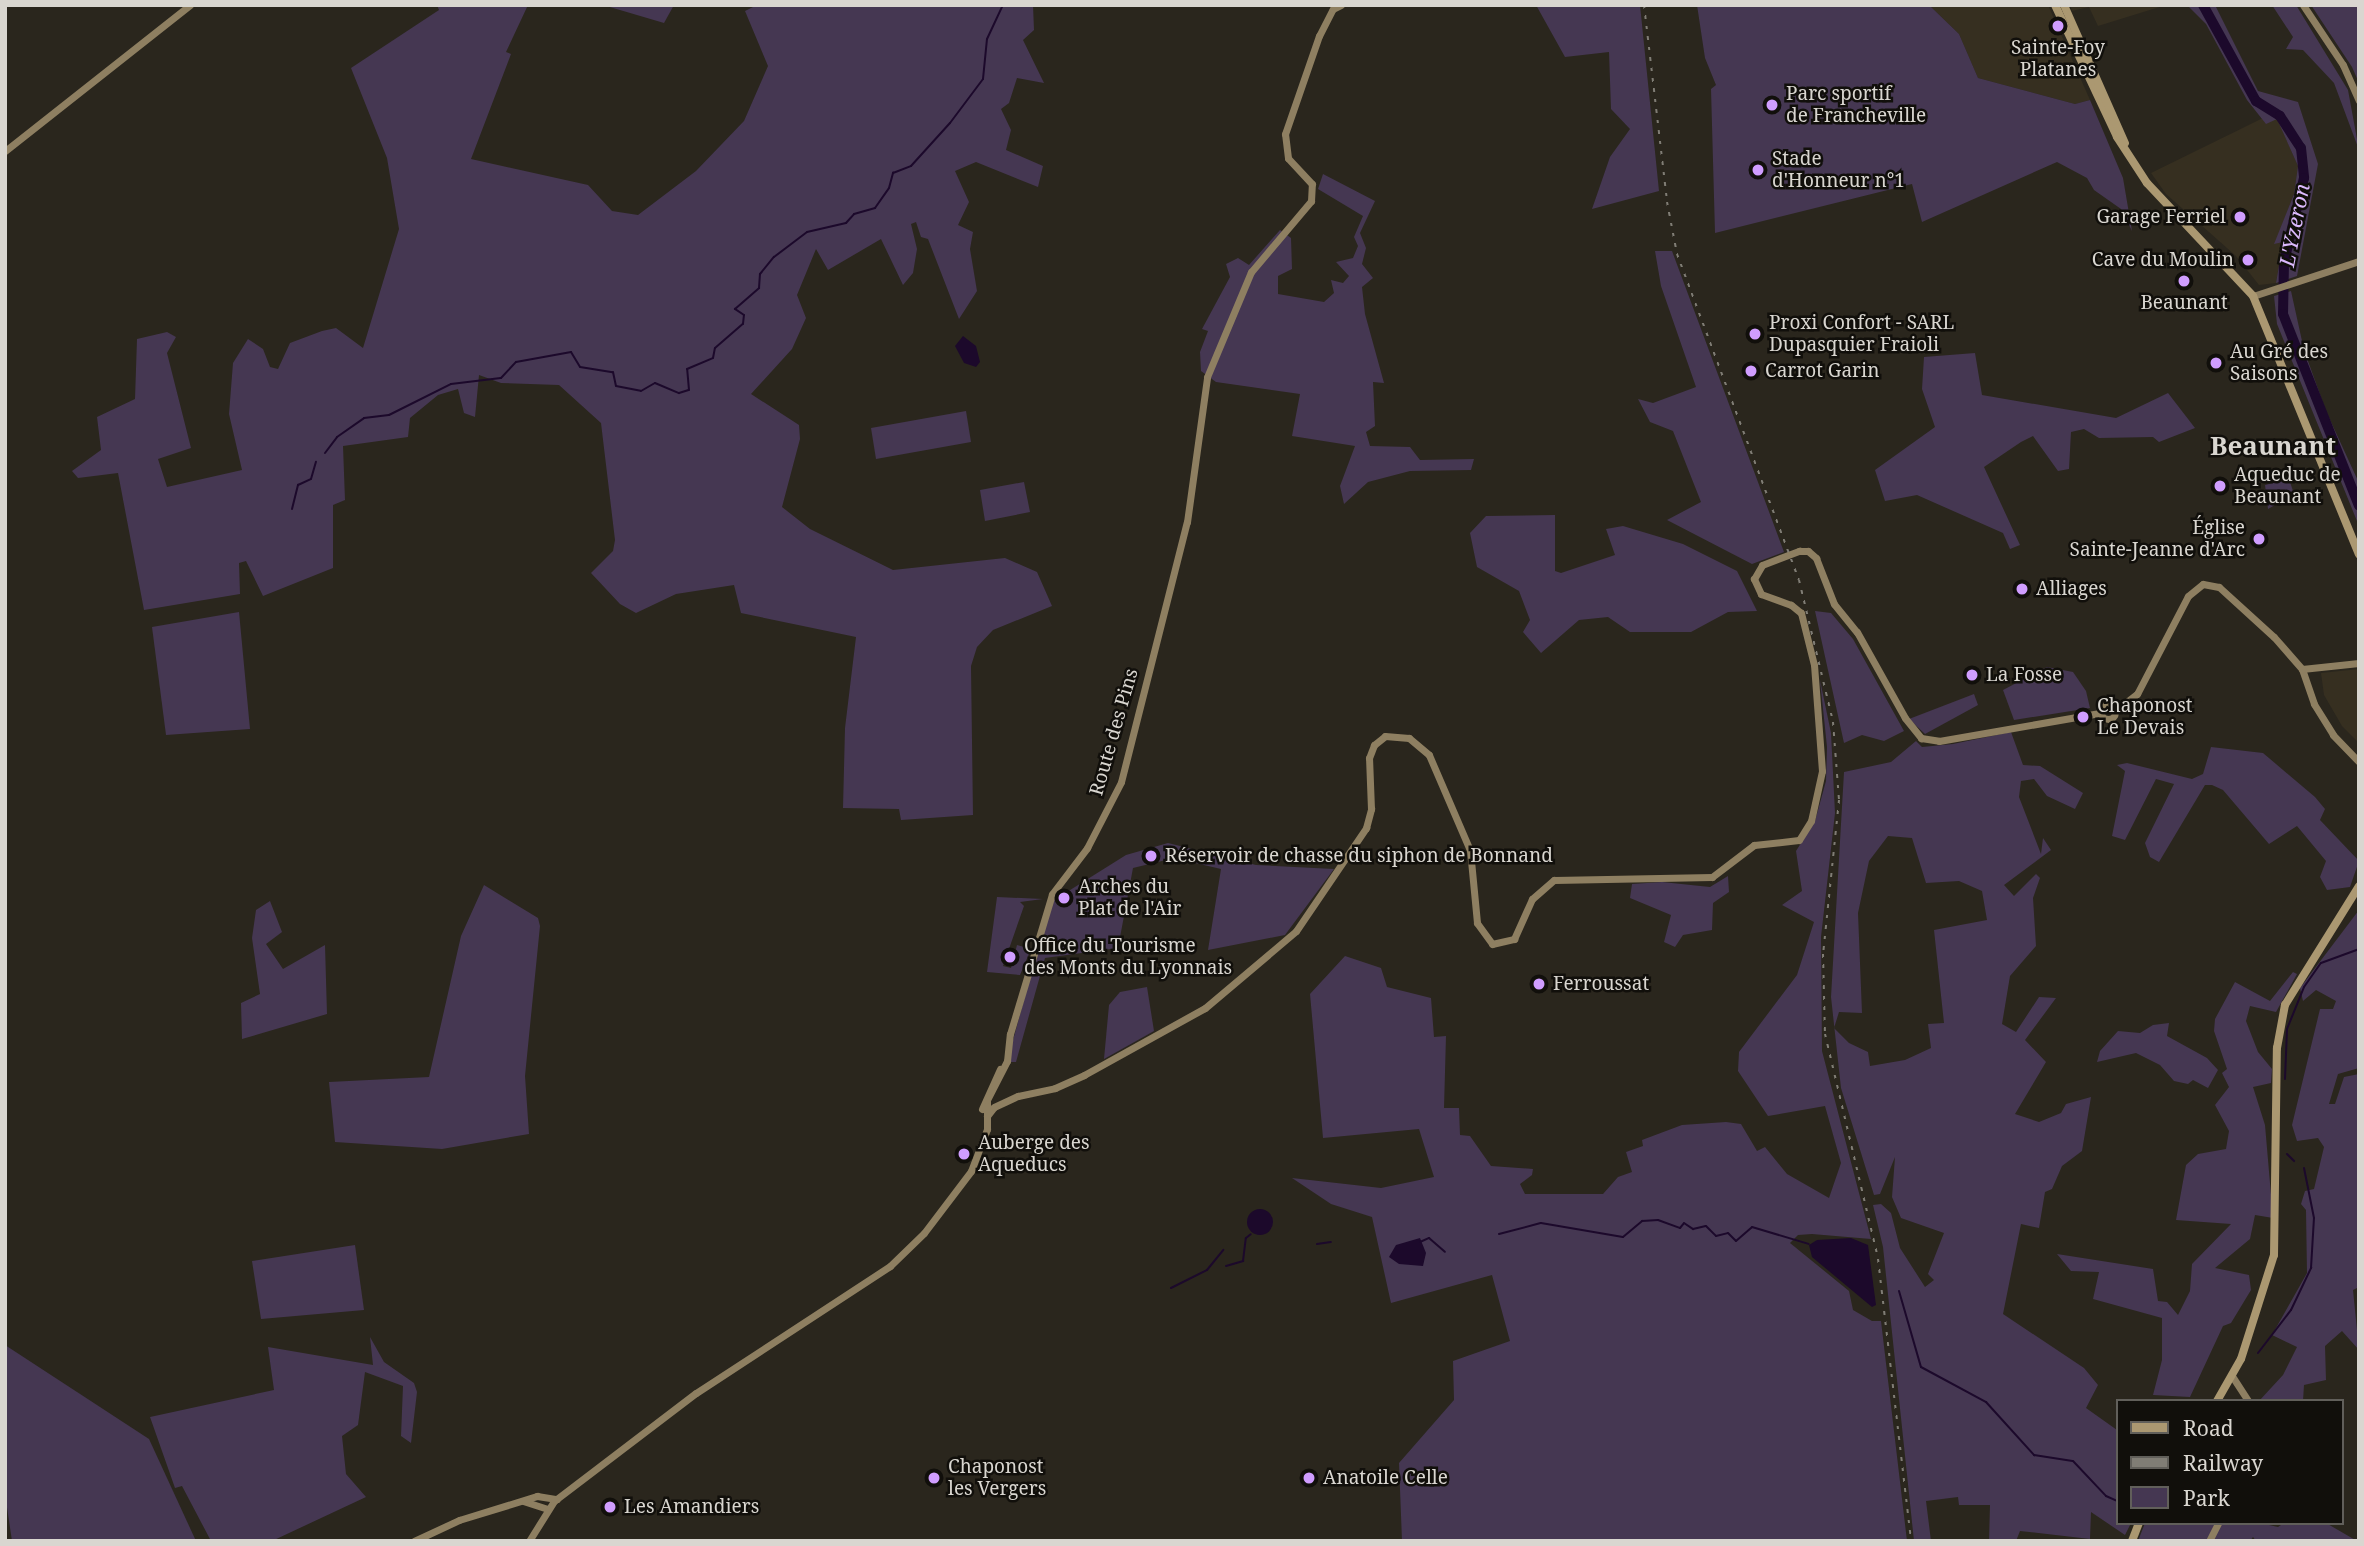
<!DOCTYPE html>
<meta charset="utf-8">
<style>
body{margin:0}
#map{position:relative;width:2364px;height:1546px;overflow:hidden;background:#2a261d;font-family:"Noto Serif",serif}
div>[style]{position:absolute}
.built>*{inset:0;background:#362f20}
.green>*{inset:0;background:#453752}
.water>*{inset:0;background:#1c092b}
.round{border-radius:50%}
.stream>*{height:2px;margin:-1px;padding:0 1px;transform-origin:1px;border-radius:1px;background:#1c092b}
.river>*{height:10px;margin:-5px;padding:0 5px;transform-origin:5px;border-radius:5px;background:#1c092b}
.secondary>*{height:7px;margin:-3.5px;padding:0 3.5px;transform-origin:3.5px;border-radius:3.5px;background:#8e7f61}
.secondary>.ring{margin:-3.5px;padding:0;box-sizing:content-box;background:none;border:7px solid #8e7f61;border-radius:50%}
.primary>*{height:8px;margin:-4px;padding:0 4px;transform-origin:4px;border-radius:4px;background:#ab9871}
.rail>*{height:2px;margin-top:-1px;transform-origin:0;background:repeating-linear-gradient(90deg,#807d75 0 3.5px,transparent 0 10.5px)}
.dots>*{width:19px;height:19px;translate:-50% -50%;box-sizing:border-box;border:4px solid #110f0b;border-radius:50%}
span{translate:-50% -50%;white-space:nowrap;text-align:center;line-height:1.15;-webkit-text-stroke:5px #110f0b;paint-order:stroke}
.poi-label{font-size:19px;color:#d9d6d0}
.left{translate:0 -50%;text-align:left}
.right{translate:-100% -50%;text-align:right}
.street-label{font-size:19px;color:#d9d6d0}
.water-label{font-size:21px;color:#dab8fc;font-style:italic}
.district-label{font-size:26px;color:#d9d6d0;font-weight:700}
.frame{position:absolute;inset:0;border:7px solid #d9d6d0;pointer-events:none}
.legend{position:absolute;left:2116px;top:1399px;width:228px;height:126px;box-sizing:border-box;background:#110f0b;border:2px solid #615f5a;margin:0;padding:9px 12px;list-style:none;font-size:21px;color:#d9d6d0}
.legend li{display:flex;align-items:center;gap:14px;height:35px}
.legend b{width:35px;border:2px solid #615f5a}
</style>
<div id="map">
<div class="built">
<div style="clip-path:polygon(1929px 5px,2048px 5px,2090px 100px,2075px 104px,1978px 78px,1959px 34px)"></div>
<div style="clip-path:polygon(2070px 5px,2166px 5px,2098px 26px,2089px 7px,2072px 11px)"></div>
<div style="clip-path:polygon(2263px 118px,2266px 123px,2277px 118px,2298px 166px,2294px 194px,2275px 243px,2283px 241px,2276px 283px,2259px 285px,2236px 256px,2166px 194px,2151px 173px)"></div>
<div style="clip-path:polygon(2359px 669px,2359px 743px,2342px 726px,2324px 695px,2321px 673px)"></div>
</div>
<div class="green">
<div style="clip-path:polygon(437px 5px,528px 5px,506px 52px,511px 54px,471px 159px,588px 185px,612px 211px,638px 215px,696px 171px,744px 121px,768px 66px,745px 11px,757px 5px,1033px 5px,1034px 30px,1023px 40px,1044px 83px,1017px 78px,1009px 103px,1001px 109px,1011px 130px,1006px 150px,1043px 166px,1038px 187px,976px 162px,955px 171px,969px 202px,958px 225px,973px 232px,970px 249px,977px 291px,959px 319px,928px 239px,921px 237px,916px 222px,911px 224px,917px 249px,913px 273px,903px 285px,881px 239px,828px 270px,816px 249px,797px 295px,806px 318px,792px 349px,751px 394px,799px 425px,800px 439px,782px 507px,810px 529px,893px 570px,1005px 558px,1037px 572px,1052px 606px,993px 630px,977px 647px,971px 666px,973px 815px,901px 820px,899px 809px,843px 808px,845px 728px,856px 637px,741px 613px,734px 585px,676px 594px,636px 613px,620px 604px,591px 573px,613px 551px,615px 540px,601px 423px,559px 385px,501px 383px,479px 375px,475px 417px,464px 413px,458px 389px,438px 395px,410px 418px,408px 437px,343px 446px,345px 500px,333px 505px,333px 568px,263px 596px,246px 561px,239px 563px,240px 594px,144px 610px,118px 473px,78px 478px,72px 471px,101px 450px,97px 417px,135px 399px,137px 339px,167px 332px,176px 337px,167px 353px,191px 448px,158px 459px,167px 487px,242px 470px,229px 414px,233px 363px,248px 339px,263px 349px,270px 367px,278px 369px,290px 343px,322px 331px,336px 328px,363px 348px,399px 229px,387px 158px,351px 68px,439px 10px)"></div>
<div style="clip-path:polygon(603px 5px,674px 5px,664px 23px)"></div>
<div style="clip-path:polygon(1536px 5px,1640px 5px,1659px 191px,1592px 209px,1610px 157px,1630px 129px,1611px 109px,1609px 52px,1565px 57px)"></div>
<div style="clip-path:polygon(1697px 5px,1929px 5px,1959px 34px,1978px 78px,2075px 104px,2090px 100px,2123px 178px,2132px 231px,2121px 209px,2094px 190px,2087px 178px,2057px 162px,1922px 222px,1912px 184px,1715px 233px,1711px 89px,1716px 85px,1705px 58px)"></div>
<div style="clip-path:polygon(2187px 5px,2215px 5px,2258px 91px,2298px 102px,2318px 164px,2297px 276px,2276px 283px,2283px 242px,2274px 244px,2294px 194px,2298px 166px,2277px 119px,2266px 124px,2247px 100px,2206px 24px)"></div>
<div style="clip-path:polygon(2272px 5px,2296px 5px,2348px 90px,2359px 150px,2334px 83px,2303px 50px,2286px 49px,2293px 37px)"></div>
<div style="clip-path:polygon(2311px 5px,2359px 5px,2359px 83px,2352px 67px)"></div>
<div style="clip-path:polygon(1323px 174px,1375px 201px,1360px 233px,1366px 248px,1362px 264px,1373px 278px,1362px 287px,1365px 314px,1384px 383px,1373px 382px,1375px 426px,1366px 432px,1370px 446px,1410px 447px,1420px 460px,1474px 459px,1471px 470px,1410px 471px,1368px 482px,1344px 504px,1340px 486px,1355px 446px,1292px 436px,1300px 394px,1216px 382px,1201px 371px,1200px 352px,1208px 331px,1202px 329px,1230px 277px,1226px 264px,1238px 258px,1249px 265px,1280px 230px,1291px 238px,1292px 269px,1278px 276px,1278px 294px,1324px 302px,1334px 293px,1331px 280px,1343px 283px,1349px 276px,1336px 262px,1353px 258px,1358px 246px,1354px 237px,1363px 216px,1318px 189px)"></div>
<div style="clip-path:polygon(1655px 251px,1672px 251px,1784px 552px,1752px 564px,1667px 520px,1701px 502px,1673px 431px,1650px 422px,1638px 399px,1653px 403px,1696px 387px,1661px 286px)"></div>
<div style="clip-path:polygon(2291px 291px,2304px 350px,2326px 411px,2359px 483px,2359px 526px,2277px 324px,2274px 296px)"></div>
<div style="clip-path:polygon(1975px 353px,1982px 395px,2116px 418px,2168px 393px,2195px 428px,2159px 442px,2153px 437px,2099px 438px,2084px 429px,2071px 432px,2069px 469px,2058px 471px,2033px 436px,2021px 442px,1984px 467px,2020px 545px,2010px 549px,2003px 533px,1917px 495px,1885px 501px,1875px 470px,1935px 427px,1922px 389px,1924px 357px)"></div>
<div style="clip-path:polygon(966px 411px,971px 442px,876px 459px,871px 428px)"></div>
<div style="clip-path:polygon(2289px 479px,2294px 494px,2268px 509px,2265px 485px)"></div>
<div style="clip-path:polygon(1024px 482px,1030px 512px,985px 521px,980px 490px)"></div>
<div style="clip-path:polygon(1555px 515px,1555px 571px,1561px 573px,1615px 555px,1606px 529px,1623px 526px,1683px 544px,1737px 571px,1757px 611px,1728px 612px,1691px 632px,1630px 632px,1608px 617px,1579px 620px,1541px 653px,1523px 632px,1530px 620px,1519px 591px,1477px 567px,1470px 533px,1486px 516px)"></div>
<div style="clip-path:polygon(1815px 611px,1831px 613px,1853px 639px,1904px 731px,1884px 741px,1862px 735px,1844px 743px)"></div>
<div style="clip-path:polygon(239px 612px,250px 729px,166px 735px,152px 627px)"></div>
<div style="clip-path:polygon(2047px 667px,2073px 672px,2086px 691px,2090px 708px,2014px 720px,2003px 690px)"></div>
<div style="clip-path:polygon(1820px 680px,1831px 733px,1835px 813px,1821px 937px,1822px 1051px,1871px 1239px,1812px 1234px,1798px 1235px,1790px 1243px,1849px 1291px,1853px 1310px,1872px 1321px,1881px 1321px,1907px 1541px,1402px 1541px,1399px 1463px,1454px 1400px,1453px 1361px,1510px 1341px,1492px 1275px,1391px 1303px,1372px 1217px,1331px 1204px,1292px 1178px,1381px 1188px,1434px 1177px,1419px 1129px,1323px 1138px,1310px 994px,1345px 956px,1381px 968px,1387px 987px,1431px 998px,1434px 1037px,1446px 1036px,1444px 1108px,1459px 1108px,1460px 1135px,1470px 1136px,1491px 1166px,1533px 1169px,1532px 1175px,1520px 1184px,1525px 1194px,1603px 1194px,1618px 1177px,1632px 1172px,1626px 1152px,1643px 1146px,1642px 1140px,1682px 1125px,1726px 1122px,1741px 1124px,1757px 1151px,1765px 1147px,1787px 1174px,1829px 1198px,1841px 1163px,1825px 1106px,1768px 1116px,1738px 1071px,1739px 1052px,1797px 975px,1814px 922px,1782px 905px,1802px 891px,1796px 851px,1815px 821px,1826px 781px,1827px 747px)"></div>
<div style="clip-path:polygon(1974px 694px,1978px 705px,1925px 734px,1909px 719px)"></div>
<div style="clip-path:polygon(evenodd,2011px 732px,2023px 765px,2040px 766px,2083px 793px,2075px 809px,2047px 796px,2034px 779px,2021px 781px,2019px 797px,2041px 854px,2043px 838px,2051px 850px,2004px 885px,2014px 896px,2036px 874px,2040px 878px,2033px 898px,2036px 946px,2010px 976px,2002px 1024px,2016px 1032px,2039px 997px,2056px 998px,2025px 1040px,2046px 1062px,2015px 1114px,2039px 1122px,2061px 1113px,2066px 1104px,2091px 1097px,2082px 1151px,2062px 1166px,2052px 1189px,2045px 1192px,2039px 1228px,2021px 1224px,2003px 1314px,2084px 1368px,2098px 1385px,2086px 1408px,2117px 1430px,2117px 1523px,2131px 1523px,2125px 1535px,2091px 1512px,2090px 1539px,2020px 1531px,2016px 1541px,1989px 1541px,1990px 1505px,1959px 1505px,1958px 1497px,1926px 1501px,1931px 1541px,1914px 1541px,1883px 1247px,1873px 1205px,1881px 1204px,1891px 1213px,1900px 1248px,1925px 1287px,1934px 1280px,1928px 1274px,1944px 1233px,1901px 1218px,1892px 1197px,1895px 1157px,1880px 1194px,1874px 1195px,1841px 1088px,1831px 997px,1844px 772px,1891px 762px,1916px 741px,1922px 747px,1953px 744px,2011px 732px,1888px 836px,1912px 838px,1926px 883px,1959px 881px,1982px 891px,1987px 920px,1934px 930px,1944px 1023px,1928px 1024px,1931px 1048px,1905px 1060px,1870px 1066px,1868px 1052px,1849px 1043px,1834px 1028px,1839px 1012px,1862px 1013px,1858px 913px,1869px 861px,1888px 836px)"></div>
<div style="clip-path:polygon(2211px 747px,2263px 753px,2315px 797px,2325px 809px,2320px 820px,2359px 861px,2350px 887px,2327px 890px,2320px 877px,2326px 861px,2297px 826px,2269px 844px,2223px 790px,2212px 785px,2205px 785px,2159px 862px,2150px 857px,2145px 843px,2174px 784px,2156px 779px,2125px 840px,2112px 836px,2125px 771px,2117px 765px,2127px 763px,2192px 779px,2203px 774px)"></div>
<div style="clip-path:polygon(1168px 843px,1256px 865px,1334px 869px,1285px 935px,1208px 950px,1221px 869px,1174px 858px,1133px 868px,1118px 948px,1045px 958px,1016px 1062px,1007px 1062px,1051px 902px,1126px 855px)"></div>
<div style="clip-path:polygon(1728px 876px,1729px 892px,1713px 903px,1712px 930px,1683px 935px,1675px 947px,1664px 942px,1671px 915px,1630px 898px,1632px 884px,1662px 882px,1710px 887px)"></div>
<div style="clip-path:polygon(484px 885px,538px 918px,540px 926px,525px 1076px,529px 1134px,442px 1149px,335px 1142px,329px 1082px,429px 1077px,461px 936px)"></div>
<div style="clip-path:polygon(997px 897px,1043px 899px,1020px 902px,1024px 906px,1003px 966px,1011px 968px,1017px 945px,1031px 949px,1020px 975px,987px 972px)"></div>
<div style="clip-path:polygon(270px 901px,282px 932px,266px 944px,283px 969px,325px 945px,327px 1014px,242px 1039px,241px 1003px,260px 994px,252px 938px,256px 910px)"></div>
<div style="clip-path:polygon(2359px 910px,2359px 1068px,2338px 1074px,2329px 1104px,2335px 1104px,2344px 1077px,2359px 1074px,2359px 1287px,2353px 1290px,2359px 1350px,2342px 1331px,2325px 1346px,2326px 1380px,2304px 1385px,2303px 1401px,2259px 1401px,2283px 1375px,2297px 1347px,2272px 1335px,2307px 1273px,2306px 1210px,2301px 1204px,2305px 1191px,2314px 1189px,2324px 1147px,2318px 1138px,2297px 1141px,2292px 1125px,2320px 1009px,2333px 1009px,2336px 1001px,2316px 990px,2303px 1001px,2300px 988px)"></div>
<div style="clip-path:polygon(2293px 972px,2297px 974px,2276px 1012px,2250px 1006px,2246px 1021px,2258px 1052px,2272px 1069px,2271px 1083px,2253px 1087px,2265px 1125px,2273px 1218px,2255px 1215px,2250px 1239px,2215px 1268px,2249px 1275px,2251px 1290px,2231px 1323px,2223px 1326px,2190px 1397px,2153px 1395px,2162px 1360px,2162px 1318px,2093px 1299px,2099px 1272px,2071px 1271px,2057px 1254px,2153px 1269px,2158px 1301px,2167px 1302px,2178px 1315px,2190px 1291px,2192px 1264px,2231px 1224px,2176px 1220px,2186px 1165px,2198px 1154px,2226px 1149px,2229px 1131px,2215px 1105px,2229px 1087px,2222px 1073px,2227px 1069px,2214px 1031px,2215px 1019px,2235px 982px,2270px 1001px)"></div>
<div style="clip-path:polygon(1147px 987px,1154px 1031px,1104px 1059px,1109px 1005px,1120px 992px)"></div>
<div style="clip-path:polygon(2169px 1023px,2167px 1036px,2207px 1058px,2218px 1070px,2208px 1088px,2193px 1080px,2188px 1084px,2174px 1081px,2160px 1065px,2136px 1053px,2097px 1062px,2100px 1051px,2118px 1031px,2140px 1033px,2153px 1025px)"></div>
<div style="clip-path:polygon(355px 1245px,364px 1310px,261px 1319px,252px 1261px)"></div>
<div style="clip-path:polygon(370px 1337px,384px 1362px,414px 1383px,417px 1392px,411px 1443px,401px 1436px,403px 1386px,365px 1372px,358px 1425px,342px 1436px,346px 1474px,366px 1497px,272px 1541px,211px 1541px,182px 1486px,175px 1488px,150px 1417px,274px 1390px,268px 1347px,373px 1365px)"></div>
<div style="clip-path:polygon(5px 1345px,149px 1439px,196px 1541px,12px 1541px,5px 1494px)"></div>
<div style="clip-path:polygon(2145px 1523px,2260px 1523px,2278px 1527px,2284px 1523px,2326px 1523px,2357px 1541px,2256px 1541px,2253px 1537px,2250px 1541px,2138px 1541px)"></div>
</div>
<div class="water">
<div style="clip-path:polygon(963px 336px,976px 346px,980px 362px,976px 367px,964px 363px,955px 346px)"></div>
<div class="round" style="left:1247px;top:1209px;width:26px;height:26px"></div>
<div style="clip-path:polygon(1420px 1238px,1426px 1253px,1423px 1266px,1399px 1264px,1389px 1257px,1396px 1245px)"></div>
<div style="clip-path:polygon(1851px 1238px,1868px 1245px,1876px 1305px,1872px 1307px,1812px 1257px,1809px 1245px,1817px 1240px)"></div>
</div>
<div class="stream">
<div style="left:325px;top:453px;width:20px;rotate:-53deg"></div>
<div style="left:337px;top:437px;width:33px;rotate:-35deg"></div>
<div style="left:364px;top:418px;width:25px;rotate:-7deg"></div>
<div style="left:389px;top:415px;width:69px;rotate:-26.6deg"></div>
<div style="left:451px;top:384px;width:50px;rotate:-6.8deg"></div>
<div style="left:501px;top:378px;width:22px;rotate:-47deg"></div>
<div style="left:516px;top:362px;width:56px;rotate:-10.3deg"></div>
<div style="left:571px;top:352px;width:17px;rotate:59deg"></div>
<div style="left:580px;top:367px;width:33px;rotate:9deg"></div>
<div style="left:613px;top:372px;width:14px;rotate:78deg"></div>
<div style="left:616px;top:386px;width:25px;rotate:11deg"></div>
<div style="left:641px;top:391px;width:16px;rotate:-30deg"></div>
<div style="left:655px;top:383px;width:26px;rotate:23deg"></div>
<div style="left:679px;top:393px;width:10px;rotate:-17deg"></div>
<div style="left:689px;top:390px;width:21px;rotate:-95deg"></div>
<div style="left:687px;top:369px;width:28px;rotate:-23deg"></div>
<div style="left:713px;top:358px;width:10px;rotate:-79deg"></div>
<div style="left:715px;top:348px;width:37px;rotate:-41deg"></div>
<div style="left:743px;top:324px;width:9px;rotate:-84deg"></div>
<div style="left:744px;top:315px;width:11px;rotate:-146deg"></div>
<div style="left:735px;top:309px;width:32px;rotate:-41deg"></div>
<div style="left:759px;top:288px;width:14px;rotate:-86deg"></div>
<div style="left:760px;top:274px;width:22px;rotate:-51deg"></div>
<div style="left:774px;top:257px;width:41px;rotate:-37.1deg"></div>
<div style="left:807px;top:232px;width:40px;rotate:-13deg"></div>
<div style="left:846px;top:223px;width:12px;rotate:-48deg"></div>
<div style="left:854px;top:214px;width:22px;rotate:-16deg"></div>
<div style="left:875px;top:208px;width:24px;rotate:-55deg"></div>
<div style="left:889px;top:188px;width:16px;rotate:-75deg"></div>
<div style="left:893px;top:173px;width:19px;rotate:-21deg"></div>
<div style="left:911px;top:166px;width:58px;rotate:-47.8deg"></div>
<div style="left:950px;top:123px;width:55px;rotate:-53.1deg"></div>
<div style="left:983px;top:79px;width:40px;rotate:-84.3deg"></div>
<div style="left:987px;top:39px;width:38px;rotate:-65deg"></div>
<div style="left:292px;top:509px;width:25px;rotate:-76deg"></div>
<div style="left:298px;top:485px;width:14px;rotate:-25deg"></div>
<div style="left:311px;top:479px;width:18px;rotate:-74deg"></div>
<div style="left:2285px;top:1079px;width:50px;rotate:-87.7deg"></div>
<div style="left:2287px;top:1029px;width:45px;rotate:-68deg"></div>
<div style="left:2304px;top:987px;width:29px;rotate:-55deg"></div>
<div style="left:2321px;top:963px;width:40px;rotate:-20.2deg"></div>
<div style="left:2287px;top:1154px;width:10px;rotate:45deg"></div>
<div style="left:1499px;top:1234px;width:43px;rotate:-14.7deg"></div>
<div style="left:1541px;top:1223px;width:83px;rotate:9.7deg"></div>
<div style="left:1623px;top:1237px;width:25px;rotate:-40deg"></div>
<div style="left:1642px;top:1221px;width:16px;rotate:-4deg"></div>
<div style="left:1658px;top:1220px;width:23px;rotate:20deg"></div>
<div style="left:1680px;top:1228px;width:6px;rotate:-51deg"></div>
<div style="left:1684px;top:1223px;width:11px;rotate:34deg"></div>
<div style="left:1693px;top:1229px;width:13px;rotate:-13deg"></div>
<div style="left:1706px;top:1226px;width:14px;rotate:45deg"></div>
<div style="left:1716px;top:1236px;width:12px;rotate:-14deg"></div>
<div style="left:1728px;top:1233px;width:11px;rotate:45deg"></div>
<div style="left:1736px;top:1241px;width:21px;rotate:-41deg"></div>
<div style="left:1752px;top:1227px;width:59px;rotate:16.6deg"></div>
<div style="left:1420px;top:1242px;width:10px;rotate:-24deg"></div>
<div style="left:1429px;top:1238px;width:21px;rotate:41deg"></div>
<div style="left:1317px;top:1244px;width:14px;rotate:-8deg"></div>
<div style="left:1226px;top:1266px;width:18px;rotate:-16deg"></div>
<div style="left:1243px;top:1261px;width:23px;rotate:-83deg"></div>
<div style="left:1246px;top:1238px;width:6px;rotate:-39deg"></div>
<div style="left:1171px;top:1288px;width:40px;rotate:-26.6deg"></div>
<div style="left:1207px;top:1270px;width:26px;rotate:-51deg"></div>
<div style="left:1899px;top:1291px;width:79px;rotate:73.9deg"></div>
<div style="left:1921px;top:1367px;width:74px;rotate:28.3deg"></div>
<div style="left:1986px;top:1402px;width:72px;rotate:47.8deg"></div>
<div style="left:2034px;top:1455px;width:39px;rotate:9deg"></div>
<div style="left:2073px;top:1461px;width:48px;rotate:46.7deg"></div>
<div style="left:2106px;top:1496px;width:12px;rotate:24deg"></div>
<div style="left:2258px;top:1353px;width:54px;rotate:-52.5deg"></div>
<div style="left:2291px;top:1310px;width:47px;rotate:-64.5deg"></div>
<div style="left:2311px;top:1268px;width:50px;rotate:-86.6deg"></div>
<div style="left:2314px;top:1218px;width:51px;rotate:-101.3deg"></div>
</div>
<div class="river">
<div style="left:2203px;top:5px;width:110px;rotate:61.1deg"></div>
<div style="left:2256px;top:101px;width:28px;rotate:32deg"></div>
<div style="left:2280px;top:116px;width:38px;rotate:57deg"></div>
<div style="left:2301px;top:148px;width:30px;rotate:84deg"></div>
<div style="left:2304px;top:178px;width:86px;rotate:103.4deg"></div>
<div style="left:2284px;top:262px;width:52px;rotate:91.1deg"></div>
<div style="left:2283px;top:314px;width:206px;rotate:68.4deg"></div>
</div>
<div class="secondary">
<div style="left:2303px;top:5px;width:72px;rotate:56.3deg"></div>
<div style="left:2343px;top:65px;width:39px;rotate:66deg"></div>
<div style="left:5px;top:151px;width:236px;rotate:-38.3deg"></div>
<div style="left:2253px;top:296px;width:112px;rotate:-18.3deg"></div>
<div style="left:2302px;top:669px;width:37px;rotate:71deg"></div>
<div style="left:2314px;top:704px;width:36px;rotate:58deg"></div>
<div style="left:2333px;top:735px;width:37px;rotate:46deg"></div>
<div style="left:2302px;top:669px;width:57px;rotate:-6deg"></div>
<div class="ring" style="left:2101px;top:705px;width:7px;height:7px"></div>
<div style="left:2115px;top:711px;width:28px;rotate:-38deg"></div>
<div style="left:2137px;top:694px;width:110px;rotate:-62.5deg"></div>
<div style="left:2188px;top:596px;width:19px;rotate:-39deg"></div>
<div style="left:2203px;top:584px;width:16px;rotate:11deg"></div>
<div style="left:2219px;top:587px;width:74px;rotate:42.3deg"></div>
<div style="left:2274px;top:637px;width:43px;rotate:48.8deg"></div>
<div style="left:982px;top:1109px;width:44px;rotate:-65.8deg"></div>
<div style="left:987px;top:1116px;width:11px;rotate:-52deg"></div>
<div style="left:994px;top:1107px;width:26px;rotate:-25deg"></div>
<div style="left:1018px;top:1096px;width:38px;rotate:-12deg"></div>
<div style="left:1055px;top:1088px;width:32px;rotate:-24deg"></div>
<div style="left:1084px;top:1075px;width:138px;rotate:-29deg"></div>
<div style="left:1205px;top:1008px;width:119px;rotate:-40.2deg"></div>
<div style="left:1296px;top:931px;width:125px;rotate:-55.8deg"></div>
<div style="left:1366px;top:828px;width:20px;rotate:-75deg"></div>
<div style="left:1371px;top:809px;width:51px;rotate:-92.2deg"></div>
<div style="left:1369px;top:758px;width:14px;rotate:-69deg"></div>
<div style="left:1374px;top:745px;width:14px;rotate:-39deg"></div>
<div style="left:1385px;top:736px;width:24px;rotate:5deg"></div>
<div style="left:1409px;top:738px;width:26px;rotate:40deg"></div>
<div style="left:1429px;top:755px;width:103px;rotate:66.7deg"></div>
<div style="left:1470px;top:850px;width:73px;rotate:84.5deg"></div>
<div style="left:1477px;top:923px;width:26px;rotate:54deg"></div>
<div style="left:1492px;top:944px;width:23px;rotate:-13deg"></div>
<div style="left:1514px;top:939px;width:44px;rotate:-65.8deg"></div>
<div style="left:1532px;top:899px;width:29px;rotate:-41deg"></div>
<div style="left:1554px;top:880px;width:158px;rotate:-1.1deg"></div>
<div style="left:1712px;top:877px;width:53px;rotate:-37.3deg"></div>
<div style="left:1754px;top:845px;width:45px;rotate:-6.3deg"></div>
<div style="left:1799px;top:840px;width:22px;rotate:-58deg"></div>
<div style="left:1811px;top:821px;width:51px;rotate:-77.6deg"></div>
<div style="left:1822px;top:771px;width:106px;rotate:-94.3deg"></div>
<div style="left:1814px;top:665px;width:54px;rotate:-104deg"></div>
<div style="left:1801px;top:613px;width:13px;rotate:-141deg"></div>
<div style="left:1791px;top:605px;width:32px;rotate:-160deg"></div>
<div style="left:1761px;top:594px;width:17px;rotate:-115deg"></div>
<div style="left:1754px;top:579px;width:16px;rotate:-60deg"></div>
<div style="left:1762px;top:565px;width:40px;rotate:-21deg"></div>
<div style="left:1799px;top:551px;width:9px"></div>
<div style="left:1808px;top:551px;width:11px;rotate:41deg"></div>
<div style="left:1816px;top:558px;width:49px;rotate:68.6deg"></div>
<div style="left:1834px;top:604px;width:36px;rotate:51deg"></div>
<div style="left:1857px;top:632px;width:98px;rotate:60.8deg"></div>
<div style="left:1905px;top:718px;width:26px;rotate:51deg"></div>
<div style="left:1921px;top:738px;width:18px;rotate:9deg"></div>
<div style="left:1939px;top:741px;width:163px;rotate:-9.9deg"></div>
<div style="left:2232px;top:1376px;width:30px;rotate:57deg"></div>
<div style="left:523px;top:1501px;width:26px;rotate:18deg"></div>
<div style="left:414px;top:1541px;width:50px;rotate:-25deg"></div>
<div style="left:459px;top:1520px;width:82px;rotate:-17.1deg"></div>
<div style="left:537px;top:1496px;width:20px;rotate:9deg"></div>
<div style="left:529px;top:1541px;width:47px;rotate:-58deg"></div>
<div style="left:554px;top:1501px;width:178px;rotate:-37.3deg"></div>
<div style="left:696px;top:1393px;width:232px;rotate:-33.2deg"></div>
<div style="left:890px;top:1266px;width:47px;rotate:-44.1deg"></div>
<div style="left:924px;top:1233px;width:78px;rotate:-52.8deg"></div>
<div style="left:971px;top:1171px;width:45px;rotate:-69.1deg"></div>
<div style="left:987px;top:1129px;width:29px;rotate:-90deg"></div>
<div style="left:987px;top:1100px;width:44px;rotate:-62.9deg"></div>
<div style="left:1007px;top:1061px;width:27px;rotate:-84deg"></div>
<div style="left:1010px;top:1034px;width:146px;rotate:-73.3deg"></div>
<div style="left:1052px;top:894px;width:58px;rotate:-52.7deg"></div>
<div style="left:1087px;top:848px;width:74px;rotate:-62.7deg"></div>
<div style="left:1121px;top:782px;width:268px;rotate:-75.8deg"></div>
<div style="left:1187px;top:522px;width:146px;rotate:-82.1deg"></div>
<div style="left:1207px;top:377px;width:114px;rotate:-67.3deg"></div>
<div style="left:1251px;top:272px;width:93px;rotate:-49.8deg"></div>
<div style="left:1311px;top:201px;width:17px;rotate:-87deg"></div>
<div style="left:1312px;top:184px;width:35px;rotate:-133deg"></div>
<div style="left:1288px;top:158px;width:24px;rotate:-97deg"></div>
<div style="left:1285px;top:134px;width:104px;rotate:-70.9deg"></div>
<div style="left:1319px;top:36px;width:30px;rotate:-63deg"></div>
<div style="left:1333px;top:9px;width:9px;rotate:-27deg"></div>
<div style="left:2209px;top:1541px;width:20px;rotate:-63deg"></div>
</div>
<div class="primary">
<div style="left:2055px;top:5px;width:146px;rotate:64.8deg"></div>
<div style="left:2117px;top:137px;width:55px;rotate:56.9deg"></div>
<div style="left:2147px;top:183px;width:155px;rotate:46.8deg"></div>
<div style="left:2253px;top:296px;width:279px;rotate:67.7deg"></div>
<div style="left:2064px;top:5px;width:151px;rotate:66.2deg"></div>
<div style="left:2217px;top:1401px;width:48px;rotate:-60.3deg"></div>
<div style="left:2241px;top:1359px;width:109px;rotate:-72.4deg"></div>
<div style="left:2274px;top:1255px;width:207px;rotate:-89.2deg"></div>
<div style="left:2277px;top:1048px;width:44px;rotate:-79.5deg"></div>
<div style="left:2285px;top:1005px;width:140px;rotate:-58.1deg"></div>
<div style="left:2132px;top:1541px;width:19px;rotate:-69deg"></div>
</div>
<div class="rail">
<div style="left:1644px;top:5px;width:198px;rotate:83.3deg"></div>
<div style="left:1667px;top:202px;width:53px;rotate:79.1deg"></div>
<div style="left:1677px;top:254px;width:348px;rotate:69.5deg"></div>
<div style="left:1799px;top:580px;width:146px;rotate:76.5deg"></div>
<div style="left:1833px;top:722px;width:78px;rotate:85.6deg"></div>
<div style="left:1839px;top:800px;width:155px;rotate:95.9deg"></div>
<div style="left:1823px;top:954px;width:80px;rotate:88.6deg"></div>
<div style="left:1825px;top:1034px;width:231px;rotate:76.7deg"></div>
<div style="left:1878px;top:1259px;width:284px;rotate:83.3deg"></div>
</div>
<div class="dots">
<div style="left:2058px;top:26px;background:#d09dff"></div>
<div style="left:1772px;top:105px;background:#d09dff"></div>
<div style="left:1758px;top:170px;background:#d09dff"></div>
<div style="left:2240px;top:217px;background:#d09dff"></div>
<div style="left:2248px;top:260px;background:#d09dff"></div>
<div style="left:2184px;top:281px;background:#d09dff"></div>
<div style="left:1755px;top:334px;background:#d09dff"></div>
<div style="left:2216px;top:363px;background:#d09dff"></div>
<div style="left:1751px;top:371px;background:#d09dff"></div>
<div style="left:2220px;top:486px;background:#d09dff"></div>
<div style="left:2259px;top:539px;background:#d09dff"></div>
<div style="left:2022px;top:589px;background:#d09dff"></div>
<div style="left:1972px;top:675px;background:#d09dff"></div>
<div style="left:2083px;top:717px;background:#d09dff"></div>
<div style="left:1151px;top:856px;background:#d09dff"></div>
<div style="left:1064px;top:898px;background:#d09dff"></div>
<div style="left:1010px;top:957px;background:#d09dff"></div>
<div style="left:1539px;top:984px;background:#d09dff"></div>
<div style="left:964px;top:1154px;background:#d09dff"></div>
<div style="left:934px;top:1478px;background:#d09dff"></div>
<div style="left:1309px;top:1478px;background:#d09dff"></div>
<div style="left:610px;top:1507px;background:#d09dff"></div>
</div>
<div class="poi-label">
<span style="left:2058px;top:59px">Sainte-Foy<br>Platanes</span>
<span class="left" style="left:1786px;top:105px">Parc sportif<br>de Francheville</span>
<span class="left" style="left:1772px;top:170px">Stade<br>d'Honneur n°1</span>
<span class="right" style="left:2226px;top:217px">Garage Ferriel</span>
<span class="right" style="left:2234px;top:260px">Cave du Moulin</span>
<span style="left:2184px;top:303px">Beaunant</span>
<span class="left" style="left:1769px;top:334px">Proxi Confort - SARL<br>Dupasquier Fraioli</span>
<span class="left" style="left:2230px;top:363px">Au Gré des<br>Saisons</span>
<span class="left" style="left:1765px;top:371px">Carrot Garin</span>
<span class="left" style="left:2234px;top:486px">Aqueduc de<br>Beaunant</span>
<span class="right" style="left:2245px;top:539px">Église<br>Sainte-Jeanne d'Arc</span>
<span class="left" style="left:2036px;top:589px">Alliages</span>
<span class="left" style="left:1986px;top:675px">La Fosse</span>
<span class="left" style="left:2097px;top:717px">Chaponost<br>Le Devais</span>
<span class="left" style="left:1165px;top:856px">Réservoir de chasse du siphon de Bonnand</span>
<span class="left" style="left:1078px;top:898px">Arches du<br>Plat de l'Air</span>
<span class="left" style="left:1024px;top:957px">Office du Tourisme<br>des Monts du Lyonnais</span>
<span class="left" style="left:1553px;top:984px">Ferroussat</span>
<span class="left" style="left:978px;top:1154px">Auberge des<br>Aqueducs</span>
<span class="left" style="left:948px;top:1478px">Chaponost<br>les Vergers</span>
<span class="left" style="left:1323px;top:1478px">Anatoile Celle</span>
<span class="left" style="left:624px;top:1507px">Les Amandiers</span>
</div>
<div class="street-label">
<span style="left:1114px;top:732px;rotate:-74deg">Route des Pins</span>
</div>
<div class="water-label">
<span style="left:2294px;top:225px;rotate:-79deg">L'Yzeron</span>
</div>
<div class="district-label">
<span style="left:2273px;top:446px">Beaunant</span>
</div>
<div class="frame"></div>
<ul class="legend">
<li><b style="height:9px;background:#ab9871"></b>Road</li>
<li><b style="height:9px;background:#807d75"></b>Railway</li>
<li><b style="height:19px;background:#453752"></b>Park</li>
</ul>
</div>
